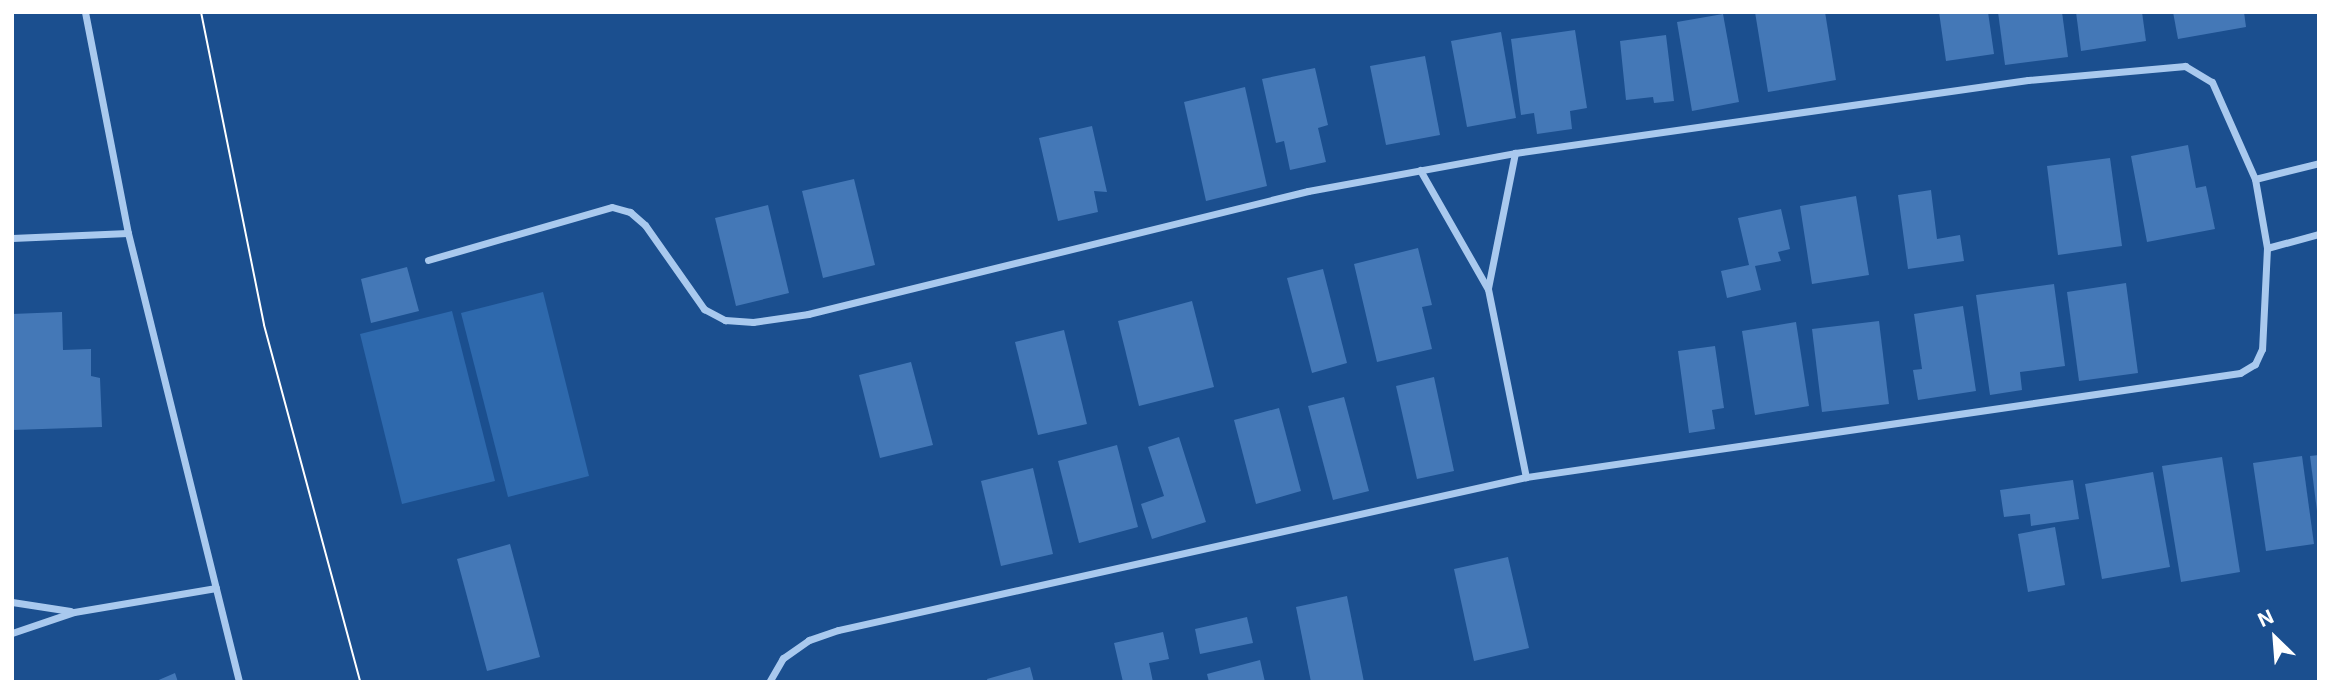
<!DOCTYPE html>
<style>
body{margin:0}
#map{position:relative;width:2331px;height:694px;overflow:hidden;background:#1b4f8f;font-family:Inter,sans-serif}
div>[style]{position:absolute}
.green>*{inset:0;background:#2e69ad}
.building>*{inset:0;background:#4478b7}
.minor>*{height:7px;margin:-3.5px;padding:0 3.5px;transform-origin:3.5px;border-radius:3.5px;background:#a9c9ee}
.tram>*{height:2px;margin:-1px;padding:0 1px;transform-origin:1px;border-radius:1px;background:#fff}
span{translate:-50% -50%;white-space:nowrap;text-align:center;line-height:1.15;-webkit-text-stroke:7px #1b4f8f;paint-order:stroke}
.frame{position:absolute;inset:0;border:14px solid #fff;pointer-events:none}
.north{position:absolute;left:2240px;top:603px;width:70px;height:70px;-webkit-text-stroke:5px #1b4f8f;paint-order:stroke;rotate:335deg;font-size:19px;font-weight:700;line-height:28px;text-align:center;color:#fff}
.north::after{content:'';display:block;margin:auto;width:24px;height:32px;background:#fff;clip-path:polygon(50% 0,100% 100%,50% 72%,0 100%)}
</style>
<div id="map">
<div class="green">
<div style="clip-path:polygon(543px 292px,589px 476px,508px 497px,461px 313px)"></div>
<div style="clip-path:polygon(452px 311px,495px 481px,402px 504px,360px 334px)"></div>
</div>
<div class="building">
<div style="clip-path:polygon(1755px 12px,1825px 12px,1836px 80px,1768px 92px)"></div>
<div style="clip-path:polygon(1939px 12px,1988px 12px,1994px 54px,1946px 61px)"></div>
<div style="clip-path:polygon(1998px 12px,2062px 12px,2068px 57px,2005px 65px)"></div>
<div style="clip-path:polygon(2076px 12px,2142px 12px,2146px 41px,2081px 51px)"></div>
<div style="clip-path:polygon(2173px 12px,2244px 12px,2246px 27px,2178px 39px)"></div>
<div style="clip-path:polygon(1723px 14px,1739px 102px,1692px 111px,1677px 22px)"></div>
<div style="clip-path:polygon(1575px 30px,1587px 108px,1570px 111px,1572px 129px,1537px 134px,1534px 113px,1521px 115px,1511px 39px)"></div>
<div style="clip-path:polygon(1501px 32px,1516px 118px,1467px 127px,1451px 41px)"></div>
<div style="clip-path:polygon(1666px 35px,1674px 101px,1654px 103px,1653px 97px,1626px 100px,1620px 41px)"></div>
<div style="clip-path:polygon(1425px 56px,1440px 135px,1386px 145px,1370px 66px)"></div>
<div style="clip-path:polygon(1315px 68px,1328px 125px,1318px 128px,1326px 162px,1290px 170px,1284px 141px,1276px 143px,1262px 79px)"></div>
<div style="clip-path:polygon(1245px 87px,1267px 186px,1206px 201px,1184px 102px)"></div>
<div style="clip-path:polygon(1092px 126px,1107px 192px,1094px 191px,1098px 212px,1058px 221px,1039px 138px)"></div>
<div style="clip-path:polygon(2188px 145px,2196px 188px,2206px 186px,2215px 229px,2147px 242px,2131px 156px)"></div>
<div style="clip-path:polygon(2110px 158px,2122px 246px,2058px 255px,2047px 166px)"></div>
<div style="clip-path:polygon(854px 179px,875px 265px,823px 278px,802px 191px)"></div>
<div style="clip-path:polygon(1931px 190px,1937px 239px,1960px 235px,1964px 261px,1908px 269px,1898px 195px)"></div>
<div style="clip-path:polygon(1856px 196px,1869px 275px,1812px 284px,1800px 206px)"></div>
<div style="clip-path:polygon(768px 205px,789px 293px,736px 306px,715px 218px)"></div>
<div style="clip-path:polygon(1781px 209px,1790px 249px,1778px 252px,1781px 261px,1755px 266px,1761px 290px,1727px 298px,1721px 271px,1749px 265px,1738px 218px)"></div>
<div style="clip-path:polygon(1418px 248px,1432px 305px,1422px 307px,1432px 349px,1377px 362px,1354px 264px)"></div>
<div style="clip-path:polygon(407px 267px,419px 311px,371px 323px,361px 279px)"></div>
<div style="clip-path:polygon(1323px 269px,1347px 363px,1312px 373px,1287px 278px)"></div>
<div style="clip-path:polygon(2126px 283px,2138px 373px,2079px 381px,2067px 292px)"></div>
<div style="clip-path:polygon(2054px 284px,2065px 366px,2020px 372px,2022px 390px,1990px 395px,1976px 295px)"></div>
<div style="clip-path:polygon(1192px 301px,1214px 387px,1139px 406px,1118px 321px)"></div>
<div style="clip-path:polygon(1963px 306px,1976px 391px,1918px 400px,1913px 370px,1922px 369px,1914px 314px)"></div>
<div style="clip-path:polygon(62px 312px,63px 350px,91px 349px,91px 376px,100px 378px,102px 427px,12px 430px,12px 314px)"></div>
<div style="clip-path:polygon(1879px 321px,1889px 404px,1822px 412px,1812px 329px)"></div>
<div style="clip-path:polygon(1796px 322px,1809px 406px,1755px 415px,1742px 331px)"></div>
<div style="clip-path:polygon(1064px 330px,1087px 424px,1038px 435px,1015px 342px)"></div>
<div style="clip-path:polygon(1715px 346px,1724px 408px,1712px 410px,1715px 429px,1689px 433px,1678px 351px)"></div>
<div style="clip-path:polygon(911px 362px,933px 445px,880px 458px,859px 375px)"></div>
<div style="clip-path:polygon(1434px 377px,1454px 471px,1417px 479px,1396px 386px)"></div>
<div style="clip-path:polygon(1344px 397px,1369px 491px,1333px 500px,1308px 406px)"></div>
<div style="clip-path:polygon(1279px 408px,1301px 491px,1256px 504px,1234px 420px)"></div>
<div style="clip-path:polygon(1179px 437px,1206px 522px,1152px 539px,1141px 504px,1164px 496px,1148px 447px)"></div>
<div style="clip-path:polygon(1117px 445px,1138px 527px,1079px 543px,1058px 461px)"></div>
<div style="clip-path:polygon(2319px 455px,2319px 511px,2317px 511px,2310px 456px)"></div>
<div style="clip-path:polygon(2302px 456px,2314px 544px,2266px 551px,2253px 463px)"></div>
<div style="clip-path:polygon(2222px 457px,2240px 572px,2181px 582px,2162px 466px)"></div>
<div style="clip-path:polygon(1033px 468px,1053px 554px,1001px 566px,981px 481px)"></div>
<div style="clip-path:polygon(2153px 472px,2170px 567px,2102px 579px,2085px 484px)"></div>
<div style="clip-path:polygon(2073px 480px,2079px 519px,2031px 526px,2030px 514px,2004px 517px,2000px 490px)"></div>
<div style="clip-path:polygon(2055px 527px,2065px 585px,2028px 592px,2018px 534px)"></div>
<div style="clip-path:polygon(510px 544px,540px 657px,487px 671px,457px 559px)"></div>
<div style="clip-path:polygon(1508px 557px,1529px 648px,1474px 661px,1454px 569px)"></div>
<div style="clip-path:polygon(1347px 596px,1364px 682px,1311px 682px,1296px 607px)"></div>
<div style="clip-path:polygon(1247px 617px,1253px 643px,1200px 654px,1195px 629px)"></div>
<div style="clip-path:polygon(1163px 632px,1169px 659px,1149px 663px,1153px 682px,1123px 682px,1114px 643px)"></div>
<div style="clip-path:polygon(1260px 660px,1265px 682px,1209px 682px,1207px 674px)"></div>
<div style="clip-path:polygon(1030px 667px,1034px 682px,988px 682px,987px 679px)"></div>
<div style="clip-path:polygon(175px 673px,178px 682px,154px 682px)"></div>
</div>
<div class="minor">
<div style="left:85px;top:12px;width:225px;rotate:79deg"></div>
<div style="left:128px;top:233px;width:463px;rotate:76.1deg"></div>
<div style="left:1420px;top:170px;width:137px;rotate:60.3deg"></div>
<div style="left:1488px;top:289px;width:192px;rotate:78.6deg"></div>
<div style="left:2255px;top:179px;width:66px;rotate:-14deg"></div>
<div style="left:12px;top:238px;width:116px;rotate:-2.5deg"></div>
<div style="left:2267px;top:248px;width:54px;rotate:-15.1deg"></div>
<div style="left:428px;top:260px;width:191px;rotate:-16.1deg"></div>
<div style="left:612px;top:207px;width:19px;rotate:16deg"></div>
<div style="left:630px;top:212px;width:20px;rotate:41deg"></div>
<div style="left:645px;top:225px;width:103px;rotate:54.9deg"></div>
<div style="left:704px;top:309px;width:24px;rotate:28deg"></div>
<div style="left:725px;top:320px;width:28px;rotate:4deg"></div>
<div style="left:753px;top:322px;width:56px;rotate:-8.3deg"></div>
<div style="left:808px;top:314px;width:515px;rotate:-13.82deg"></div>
<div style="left:1308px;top:191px;width:210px;rotate:-10.4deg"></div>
<div style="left:1515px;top:153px;width:518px;rotate:-8.1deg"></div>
<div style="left:2028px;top:80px;width:158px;rotate:-5.1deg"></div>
<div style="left:2185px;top:66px;width:31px;rotate:31deg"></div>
<div style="left:2212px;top:82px;width:106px;rotate:66.1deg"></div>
<div style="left:2255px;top:179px;width:70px;rotate:80.1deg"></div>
<div style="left:2267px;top:248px;width:101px;rotate:92.8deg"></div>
<div style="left:2262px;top:349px;width:17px;rotate:115deg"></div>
<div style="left:2255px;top:364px;width:17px;rotate:149deg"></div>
<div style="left:2240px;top:373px;width:722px;rotate:171.71deg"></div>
<div style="left:1526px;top:477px;width:705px;rotate:167.46deg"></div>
<div style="left:838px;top:630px;width:31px;rotate:161deg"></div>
<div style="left:809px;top:640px;width:32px;rotate:145deg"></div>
<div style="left:783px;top:658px;width:28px;rotate:120deg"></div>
<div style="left:1488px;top:288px;width:138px;rotate:-78.7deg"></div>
<div style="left:12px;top:602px;width:59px;rotate:8.8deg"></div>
<div style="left:12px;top:633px;width:65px;rotate:-18.7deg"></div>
<div style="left:74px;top:612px;width:144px;rotate:-9.6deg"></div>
</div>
<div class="tram">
<div style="left:201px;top:12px;width:319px;rotate:78.6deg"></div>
<div style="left:264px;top:325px;width:370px;rotate:74.9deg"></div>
</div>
<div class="frame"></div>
<div class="north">N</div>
</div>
